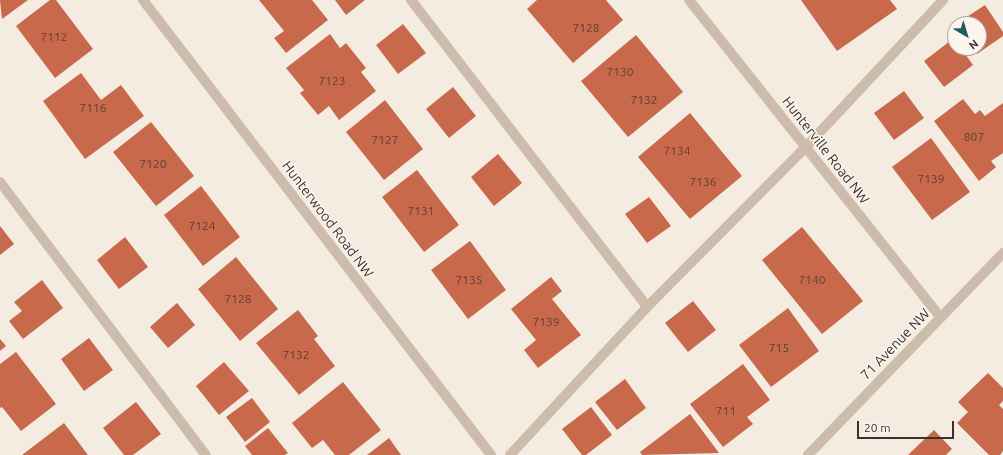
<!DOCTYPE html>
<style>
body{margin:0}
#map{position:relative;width:1003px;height:455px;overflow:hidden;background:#f4ebe1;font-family:Ubuntu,sans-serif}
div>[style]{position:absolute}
.building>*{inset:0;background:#c8694b}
.minor>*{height:10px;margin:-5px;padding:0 5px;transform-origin:5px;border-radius:5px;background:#cdbbac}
span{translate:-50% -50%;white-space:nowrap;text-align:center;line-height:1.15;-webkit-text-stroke:3px #fbf5ee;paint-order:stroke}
.number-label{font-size:12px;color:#5e3e33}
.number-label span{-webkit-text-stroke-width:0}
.street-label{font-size:14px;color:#3b302b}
.north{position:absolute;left:947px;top:16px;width:40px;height:40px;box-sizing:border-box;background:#fbf5ee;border:1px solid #aea6a0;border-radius:50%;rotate:142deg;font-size:11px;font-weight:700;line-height:16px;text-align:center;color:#3b302b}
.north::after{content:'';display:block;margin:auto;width:14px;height:18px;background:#1f5a5e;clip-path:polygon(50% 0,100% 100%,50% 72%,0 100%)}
.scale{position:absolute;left:857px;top:421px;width:97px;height:18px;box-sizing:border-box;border:2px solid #3b302b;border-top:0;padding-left:5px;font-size:12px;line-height:14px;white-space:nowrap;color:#3b302b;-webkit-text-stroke:3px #fbf5ee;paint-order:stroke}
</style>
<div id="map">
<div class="building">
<div style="clip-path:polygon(0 0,28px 0,2px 19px)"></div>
<div style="clip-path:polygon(50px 0,56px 0,93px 49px,55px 78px,16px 26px)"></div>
<div style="clip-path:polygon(259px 0,312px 0,328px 20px,286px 53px,274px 38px,284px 31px)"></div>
<div style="clip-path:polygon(335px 0,365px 0,346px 15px)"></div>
<div style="clip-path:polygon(537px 0,606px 0,623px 20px,573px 63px,527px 9px)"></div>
<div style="clip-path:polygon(801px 0,890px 0,897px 9px,837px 51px)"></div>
<div style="clip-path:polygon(985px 5px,1003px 32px,1003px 36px,977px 54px,973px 48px,979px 48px,979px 24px,956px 24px)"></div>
<div style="clip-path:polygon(403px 24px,426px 53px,398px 74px,376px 45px)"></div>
<div style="clip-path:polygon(330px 34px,340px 48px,346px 43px,366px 68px,361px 72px,376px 91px,339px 120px,329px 106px,318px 115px,300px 93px,304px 90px,286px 68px)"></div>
<div style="clip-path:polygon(636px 35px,683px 92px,628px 137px,581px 81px)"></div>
<div style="clip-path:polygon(954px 38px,955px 48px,961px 48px,973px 65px,944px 87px,924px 61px)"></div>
<div style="clip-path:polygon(81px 73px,101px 100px,121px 85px,144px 116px,85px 159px,43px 101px)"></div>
<div style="clip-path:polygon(453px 87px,476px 116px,449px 138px,426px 109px)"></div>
<div style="clip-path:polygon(904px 91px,924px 118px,894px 140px,874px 113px)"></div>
<div style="clip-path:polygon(963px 99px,975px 114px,980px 110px,985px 116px,1003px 103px,1003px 153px,991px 161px,996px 167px,979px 181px,934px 121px)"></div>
<div style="clip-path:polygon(385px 100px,423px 149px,384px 180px,346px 132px)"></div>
<div style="clip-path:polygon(690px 113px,742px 176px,690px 219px,638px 157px)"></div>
<div style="clip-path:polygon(151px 122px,194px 176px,156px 206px,113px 152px)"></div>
<div style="clip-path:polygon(931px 138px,970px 192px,932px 220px,892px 167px)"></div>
<div style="clip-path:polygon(498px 154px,522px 183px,494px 206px,471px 177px)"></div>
<div style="clip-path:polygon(417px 170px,459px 225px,424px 252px,382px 197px)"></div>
<div style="clip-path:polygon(201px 186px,240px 237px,203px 266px,164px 215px)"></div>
<div style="clip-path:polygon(649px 197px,671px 226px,647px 243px,625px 214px)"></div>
<div style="clip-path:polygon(0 226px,14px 244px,0 255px)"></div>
<div style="clip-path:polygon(802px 227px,863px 301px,822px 334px,762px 260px)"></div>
<div style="clip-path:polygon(125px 237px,148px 267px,119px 289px,97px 260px)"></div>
<div style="clip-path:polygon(470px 241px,506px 290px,468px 319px,431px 270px)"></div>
<div style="clip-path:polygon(236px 257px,278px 309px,240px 341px,198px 289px)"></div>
<div style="clip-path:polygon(551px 277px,562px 291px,552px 299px,581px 335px,538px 368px,524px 350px,536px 340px,511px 309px)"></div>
<div style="clip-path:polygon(42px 280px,63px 308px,23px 339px,9px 321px,22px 311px,14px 302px)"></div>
<div style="clip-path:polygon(693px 301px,716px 330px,688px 352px,665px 323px)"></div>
<div style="clip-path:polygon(177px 303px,195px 325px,168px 348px,150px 327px)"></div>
<div style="clip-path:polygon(788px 308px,819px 351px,771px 387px,739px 345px)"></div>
<div style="clip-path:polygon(298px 310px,318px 336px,314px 339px,335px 366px,299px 395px,256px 343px)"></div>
<div style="clip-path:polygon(89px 338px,113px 370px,84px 391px,61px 359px)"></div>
<div style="clip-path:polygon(0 339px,6px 346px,0 351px)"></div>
<div style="clip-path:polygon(16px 352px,56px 404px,21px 431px,2px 407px,0 408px,0 364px)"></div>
<div style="clip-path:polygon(224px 362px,249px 391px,219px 415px,196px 386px)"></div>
<div style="clip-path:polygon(743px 364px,770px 400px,747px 417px,753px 424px,723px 447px,690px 404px)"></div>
<div style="clip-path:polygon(988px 373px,1003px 388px,1003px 401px,999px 405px,1003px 409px,1003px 451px,1000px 455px,989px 455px,957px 423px,968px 412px,958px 402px)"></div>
<div style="clip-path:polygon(625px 379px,646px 408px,617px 430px,595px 402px)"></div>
<div style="clip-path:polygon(343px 382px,381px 430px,349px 455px,335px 455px,323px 440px,312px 448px,292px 423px)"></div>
<div style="clip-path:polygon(252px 398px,270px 422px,245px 442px,226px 417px)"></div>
<div style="clip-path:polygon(136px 402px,161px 434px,133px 455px,124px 455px,103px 428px)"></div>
<div style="clip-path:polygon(591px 407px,612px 435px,586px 455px,582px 455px,562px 429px)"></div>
<div style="clip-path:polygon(690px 414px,719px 453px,642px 455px,640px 452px)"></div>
<div style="clip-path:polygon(64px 423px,88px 455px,22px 455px)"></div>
<div style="clip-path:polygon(268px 428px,288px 453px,285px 455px,252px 455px,245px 446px)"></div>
<div style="clip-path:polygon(934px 430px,952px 449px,946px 455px,908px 455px)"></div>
<div style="clip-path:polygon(389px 438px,401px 455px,367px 455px)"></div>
</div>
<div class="minor">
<div style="left:143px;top:0;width:573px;rotate:52.59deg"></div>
<div style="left:411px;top:0;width:387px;rotate:52.4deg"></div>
<div style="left:689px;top:0;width:404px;rotate:51.6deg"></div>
<div style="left:0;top:182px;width:342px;rotate:53deg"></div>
<div style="left:510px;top:455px;width:202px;rotate:-47.2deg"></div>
<div style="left:647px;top:307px;width:226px;rotate:-45.2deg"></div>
<div style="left:806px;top:147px;width:201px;rotate:-47deg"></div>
<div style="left:808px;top:455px;width:281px;rotate:-46deg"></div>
</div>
<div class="number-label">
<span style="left:586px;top:28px">7128</span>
<span style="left:54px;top:37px">7112</span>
<span style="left:620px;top:72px">7130</span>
<span style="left:332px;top:81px">7123</span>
<span style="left:644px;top:100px">7132</span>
<span style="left:93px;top:108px">7116</span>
<span style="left:974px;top:137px">807</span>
<span style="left:385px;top:140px">7127</span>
<span style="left:677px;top:151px">7134</span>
<span style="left:153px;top:164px">7120</span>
<span style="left:931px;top:179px">7139</span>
<span style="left:703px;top:182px">7136</span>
<span style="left:421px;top:211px">7131</span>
<span style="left:202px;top:226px">7124</span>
<span style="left:469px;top:280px">7135</span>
<span style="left:812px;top:280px">7140</span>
<span style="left:238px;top:299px">7128</span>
<span style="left:546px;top:322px">7139</span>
<span style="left:779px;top:348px">715</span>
<span style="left:296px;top:355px">7132</span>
<span style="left:726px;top:411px">711</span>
</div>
<div class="street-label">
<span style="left:826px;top:150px;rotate:52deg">Hunterville Road NW</span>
<span style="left:328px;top:219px;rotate:53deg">Hunterwood Road NW</span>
<span style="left:895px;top:344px;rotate:-46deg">71 Avenue NW</span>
</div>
<div class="north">N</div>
<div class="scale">20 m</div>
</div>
